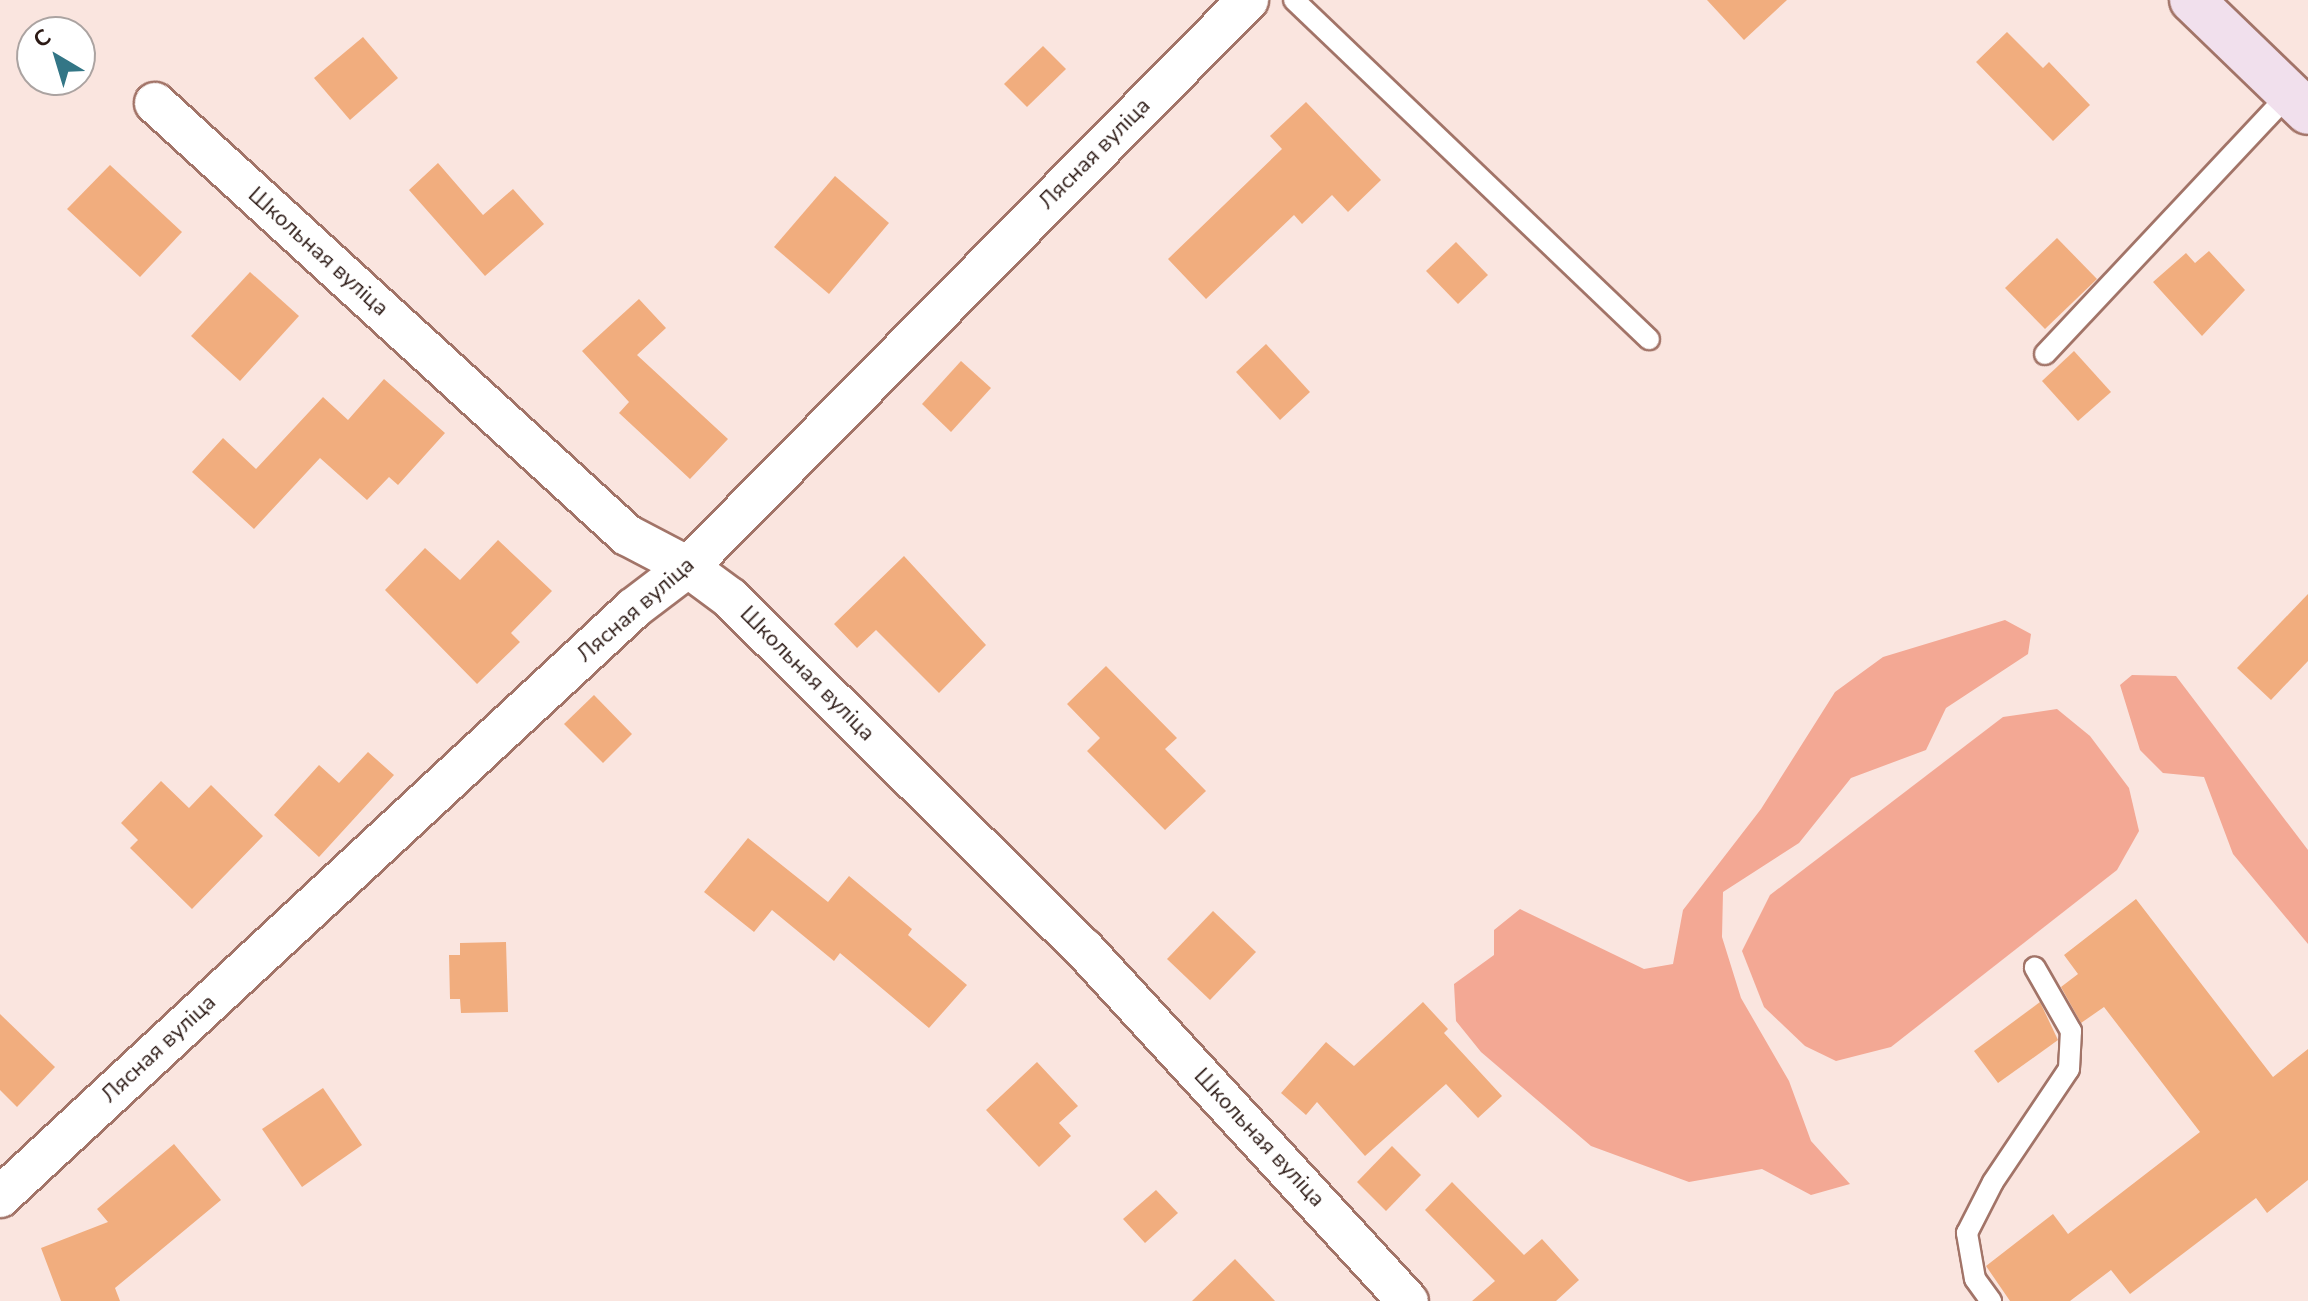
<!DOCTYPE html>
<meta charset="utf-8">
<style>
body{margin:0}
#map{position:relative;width:2308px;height:1301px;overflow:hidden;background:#fae5df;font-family:"Nunito Sans",sans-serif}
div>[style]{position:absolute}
.green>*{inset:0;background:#f3a894}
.building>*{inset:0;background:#f1ad7e}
.roads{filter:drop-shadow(2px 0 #a27468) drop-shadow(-2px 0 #a27468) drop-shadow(0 2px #a27468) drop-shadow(0 -2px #a27468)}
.lane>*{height:20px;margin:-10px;padding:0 10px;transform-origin:10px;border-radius:10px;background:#fff}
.street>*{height:40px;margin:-20px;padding:0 20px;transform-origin:20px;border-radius:20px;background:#fff}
.secondary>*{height:44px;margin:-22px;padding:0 22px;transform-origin:22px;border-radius:22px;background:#f1e0ed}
span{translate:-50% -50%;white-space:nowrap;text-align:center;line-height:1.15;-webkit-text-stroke:7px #fff;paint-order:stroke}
.street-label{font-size:22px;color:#2c1a15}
.north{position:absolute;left:16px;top:16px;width:80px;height:80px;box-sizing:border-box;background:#fff;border:2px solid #aba3a1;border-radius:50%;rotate:322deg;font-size:22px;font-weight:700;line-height:32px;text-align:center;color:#2c1a15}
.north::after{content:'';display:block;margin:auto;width:28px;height:36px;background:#337686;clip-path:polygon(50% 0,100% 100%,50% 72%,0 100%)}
</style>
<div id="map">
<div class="green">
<div style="clip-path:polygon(2005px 620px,2031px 634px,2028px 654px,1946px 708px,1926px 750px,1851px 778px,1799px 843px,1723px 892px,1722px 937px,1741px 998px,1789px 1081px,1811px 1141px,1850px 1184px,1811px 1195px,1762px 1169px,1689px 1182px,1591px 1146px,1481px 1052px,1456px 1021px,1454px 984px,1494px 955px,1494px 930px,1520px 909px,1644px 969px,1673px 964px,1683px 910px,1761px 809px,1835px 692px,1883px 657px)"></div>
<div style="clip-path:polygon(2132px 675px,2176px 676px,2308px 850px,2308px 944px,2233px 854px,2204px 777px,2163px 773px,2140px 750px,2120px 685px)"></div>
<div style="clip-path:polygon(2057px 709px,2090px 736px,2129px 788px,2139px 831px,2117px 870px,1891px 1047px,1836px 1061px,1805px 1046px,1764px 1007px,1742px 951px,1770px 895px,2003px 717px)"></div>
</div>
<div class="building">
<div style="clip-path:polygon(1707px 0,1787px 0,1744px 40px)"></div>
<div style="clip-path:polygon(2007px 32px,2043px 68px,2049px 62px,2090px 105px,2053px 141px,1976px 62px)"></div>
<div style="clip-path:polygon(363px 37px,398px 78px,350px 120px,314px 78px)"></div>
<div style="clip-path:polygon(1043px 46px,1066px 69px,1027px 107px,1004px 84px)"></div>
<div style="clip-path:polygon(1306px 102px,1381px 180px,1348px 212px,1332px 195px,1302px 224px,1294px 215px,1206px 299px,1168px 259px,1282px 149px,1270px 136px)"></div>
<div style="clip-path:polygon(438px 163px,483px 215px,513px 189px,544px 224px,485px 276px,409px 190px)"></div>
<div style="clip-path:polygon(110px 165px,182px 232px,140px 277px,67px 209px)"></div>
<div style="clip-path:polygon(835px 176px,889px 223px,829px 294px,774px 247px)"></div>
<div style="clip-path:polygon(2057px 238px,2097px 279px,2045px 329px,2005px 288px)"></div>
<div style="clip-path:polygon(1456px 242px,1488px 275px,1458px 304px,1426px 271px)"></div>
<div style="clip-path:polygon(2209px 251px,2245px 290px,2202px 336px,2153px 282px,2186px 253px,2195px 263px)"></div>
<div style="clip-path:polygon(250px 272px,299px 316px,240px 381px,191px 336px)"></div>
<div style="clip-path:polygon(639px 299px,666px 328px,637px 355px,728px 439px,690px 479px,619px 413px,629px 402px,582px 351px)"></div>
<div style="clip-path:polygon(1266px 344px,1310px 392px,1280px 420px,1236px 372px)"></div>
<div style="clip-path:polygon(2074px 351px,2111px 392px,2078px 421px,2042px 381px)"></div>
<div style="clip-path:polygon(961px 361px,991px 388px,951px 432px,922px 404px)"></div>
<div style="clip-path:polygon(384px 379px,445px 433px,398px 485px,389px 477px,367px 500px,320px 458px,254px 529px,192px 472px,223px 438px,256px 469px,323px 397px,348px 420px)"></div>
<div style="clip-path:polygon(498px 540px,552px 591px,511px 633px,520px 642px,477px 684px,385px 590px,425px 548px,460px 580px)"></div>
<div style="clip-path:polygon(904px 556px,986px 645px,939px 693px,876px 630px,857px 648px,834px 624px)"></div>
<div style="clip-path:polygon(2308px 594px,2308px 661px,2271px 700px,2237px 668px)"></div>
<div style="clip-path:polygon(1106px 666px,1177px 738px,1165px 749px,1206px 791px,1165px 830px,1087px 751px,1100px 738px,1067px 704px)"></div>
<div style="clip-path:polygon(594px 695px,632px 734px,603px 763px,564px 724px)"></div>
<div style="clip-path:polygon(368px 752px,394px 775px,319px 857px,274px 815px,319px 765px,339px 783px)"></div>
<div style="clip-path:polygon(161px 781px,189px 808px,211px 785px,263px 836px,192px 909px,130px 848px,138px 840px,121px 823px)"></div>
<div style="clip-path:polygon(748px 838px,828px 902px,849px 876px,912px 929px,908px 935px,967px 985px,929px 1028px,840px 953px,834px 961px,772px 910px,754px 932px,704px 892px)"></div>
<div style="clip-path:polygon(2136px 899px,2273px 1077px,2308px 1049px,2308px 1180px,2267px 1213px,2256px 1198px,2130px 1294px,2111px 1270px,2070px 1301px,2010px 1301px,1986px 1266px,2053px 1214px,2068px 1234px,2200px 1132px,2104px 1007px,2081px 1023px,2061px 987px,2078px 974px,2064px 955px)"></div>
<div style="clip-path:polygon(1213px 911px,1256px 952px,1210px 1000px,1167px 959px)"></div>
<div style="clip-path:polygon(506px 942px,508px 1012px,461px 1013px,460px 999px,450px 999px,449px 955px,460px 955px,460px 943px)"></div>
<div style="clip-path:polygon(1423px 1002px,1448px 1029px,1444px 1033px,1502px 1096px,1478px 1118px,1446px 1084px,1365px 1156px,1317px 1102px,1306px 1115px,1281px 1093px,1326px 1042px,1354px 1066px)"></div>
<div style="clip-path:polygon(2040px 1002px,2058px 1040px,1998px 1083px,1974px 1051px)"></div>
<div style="clip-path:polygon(0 1014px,55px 1067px,17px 1107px,0 1090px)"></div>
<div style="clip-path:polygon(1037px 1062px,1078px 1106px,1059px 1123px,1071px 1136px,1039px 1167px,986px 1110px)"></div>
<div style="clip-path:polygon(323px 1088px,362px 1145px,302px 1187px,262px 1129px)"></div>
<div style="clip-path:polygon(174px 1144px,221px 1200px,115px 1288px,120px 1301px,61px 1301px,41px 1248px,108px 1222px,97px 1209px)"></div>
<div style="clip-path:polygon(1392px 1146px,1421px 1175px,1386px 1211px,1357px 1182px)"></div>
<div style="clip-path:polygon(1452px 1182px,1524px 1255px,1542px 1239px,1579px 1280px,1556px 1301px,1472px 1301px,1495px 1281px,1425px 1210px)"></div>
<div style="clip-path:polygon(1156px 1190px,1178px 1213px,1145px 1243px,1123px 1219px)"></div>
<div style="clip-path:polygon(1235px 1259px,1275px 1301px,1192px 1301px)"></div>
</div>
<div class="roads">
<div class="lane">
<div style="left:1294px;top:0;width:491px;rotate:43.7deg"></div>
<div style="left:2045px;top:354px;width:357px;rotate:-46.8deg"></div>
<div style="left:1991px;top:1301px;width:27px;rotate:-126deg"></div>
<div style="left:1975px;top:1279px;width:47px;rotate:-99.9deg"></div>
<div style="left:1967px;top:1233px;width:57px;rotate:-63deg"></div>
<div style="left:1993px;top:1182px;width:136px;rotate:-56.1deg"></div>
<div style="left:2069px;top:1069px;width:38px;rotate:-87deg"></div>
<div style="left:2071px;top:1031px;width:73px;rotate:-119.7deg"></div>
</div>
<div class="street">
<div style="left:155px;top:103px;width:640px;rotate:42.47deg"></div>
<div style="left:627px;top:535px;width:69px;rotate:27.7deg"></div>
<div style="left:688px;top:567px;width:52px;rotate:36.4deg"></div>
<div style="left:730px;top:598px;width:497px;rotate:44.8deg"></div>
<div style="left:1083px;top:948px;width:480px;rotate:47.4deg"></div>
<div style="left:0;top:1197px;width:865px;rotate:-42.89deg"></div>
<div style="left:634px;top:608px;width:68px;rotate:-37.2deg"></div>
<div style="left:688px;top:567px;width:797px;rotate:-45.36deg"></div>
</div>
<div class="secondary">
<div style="left:2192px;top:0;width:161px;rotate:44deg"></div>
</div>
</div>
<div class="street-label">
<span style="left:1095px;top:154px;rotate:-45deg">Лясная вуліца</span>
<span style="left:318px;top:252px;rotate:42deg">Школьная вуліца</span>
<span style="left:636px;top:610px;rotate:-41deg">Лясная вуліца</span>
<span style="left:807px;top:674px;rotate:45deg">Школьная вуліца</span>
<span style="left:159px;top:1049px;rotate:-43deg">Лясная вуліца</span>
<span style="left:1259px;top:1138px;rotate:47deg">Школьная вуліца</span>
</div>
<div class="north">С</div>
</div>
